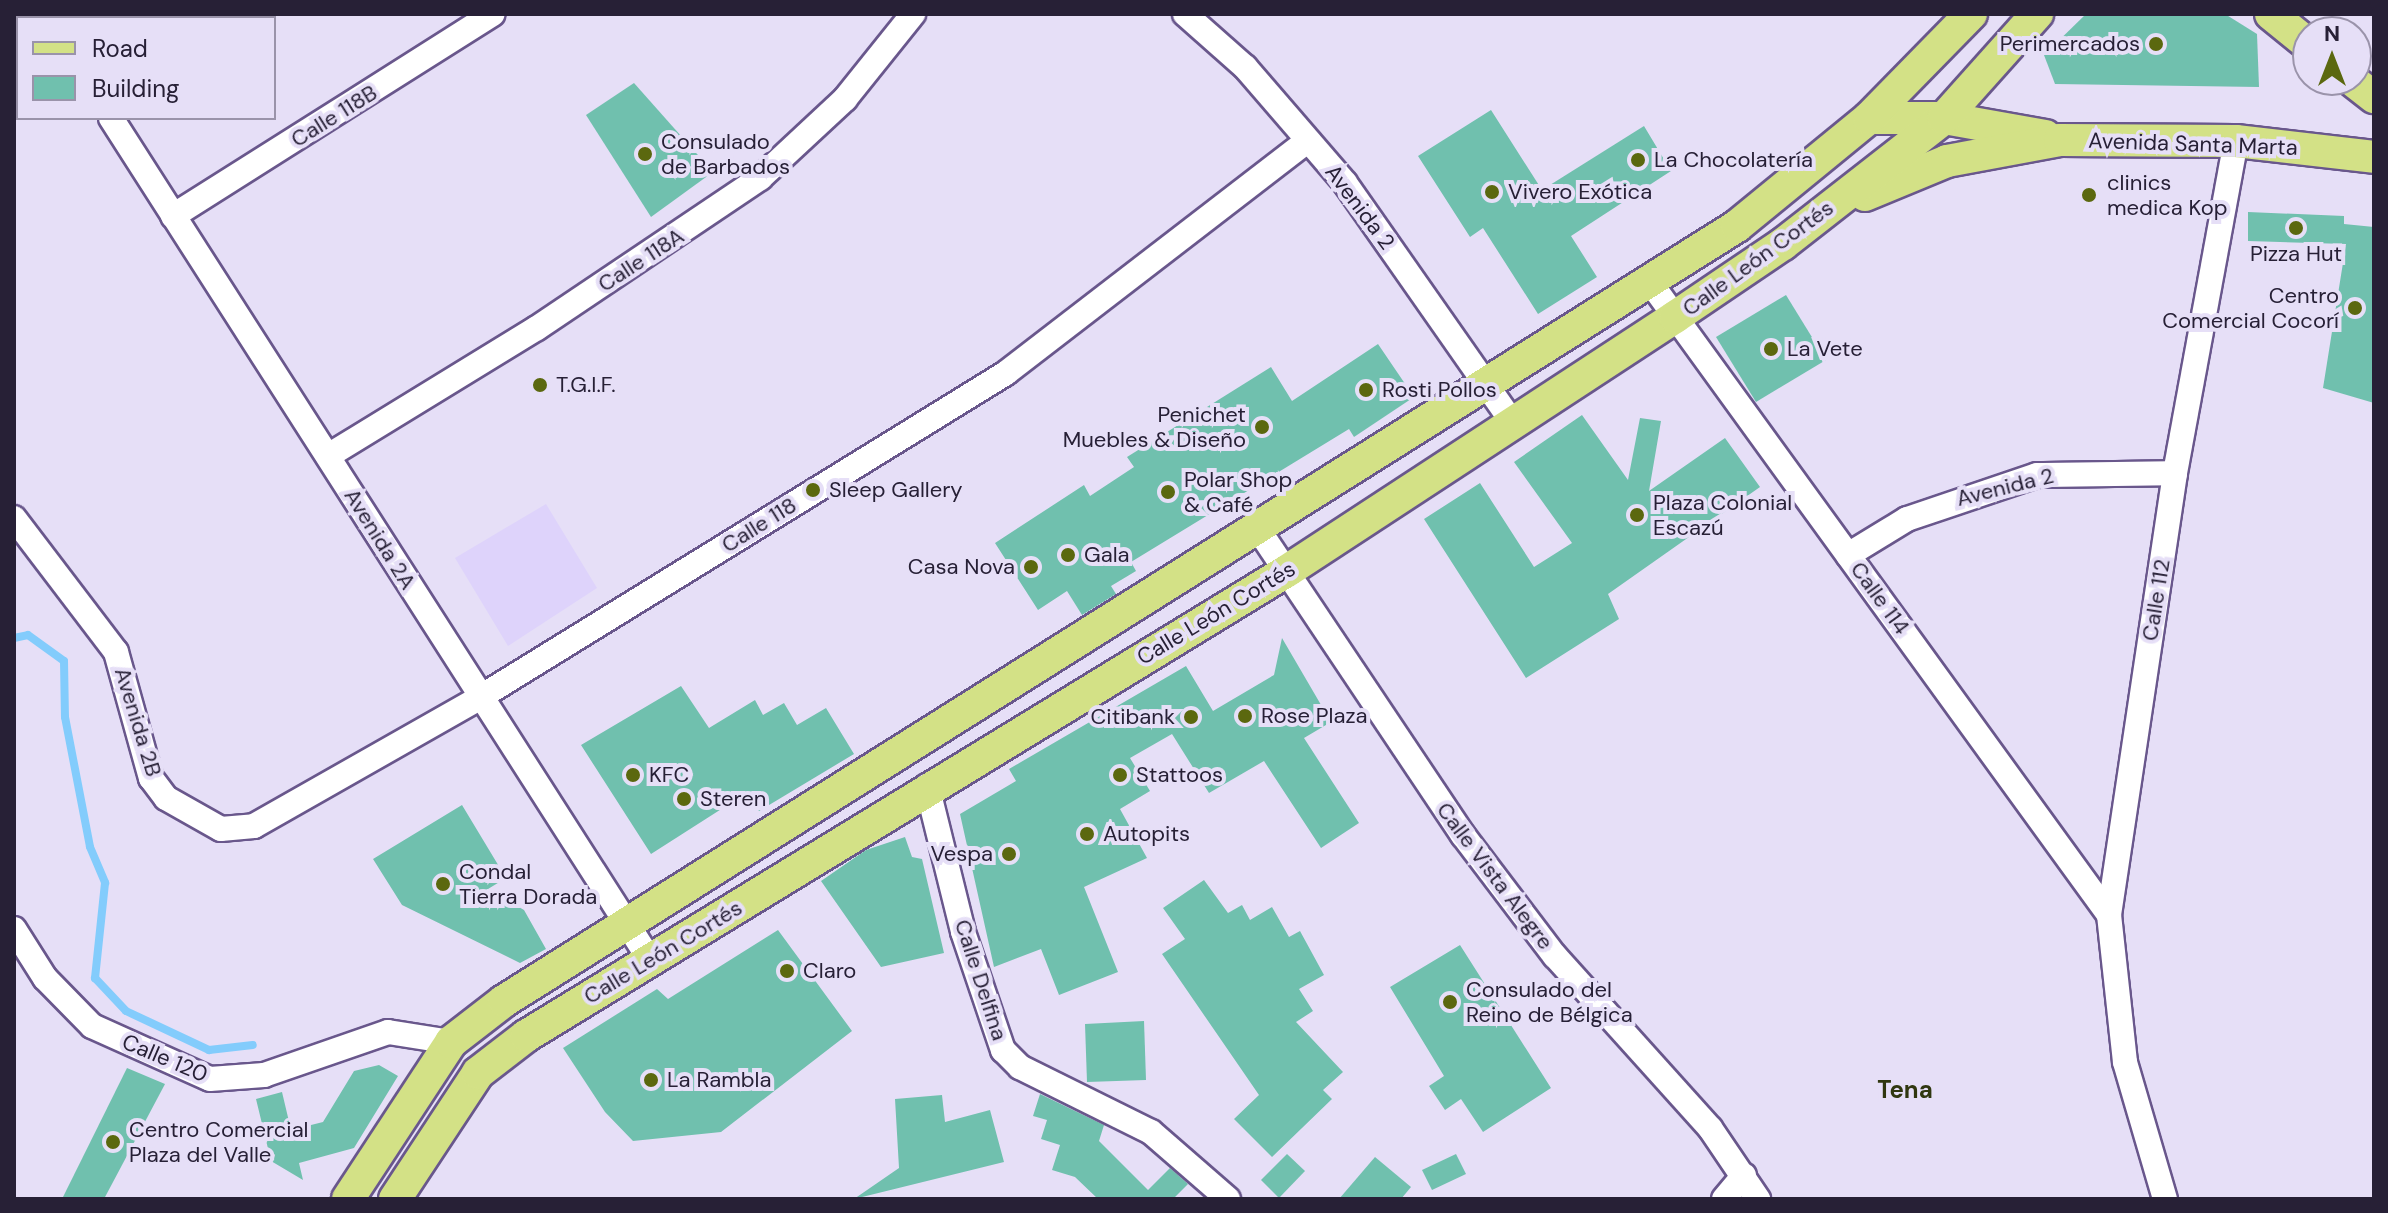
<!DOCTYPE html>
<meta charset="utf-8">
<style>
body{margin:0}
#map{position:relative;width:2388px;height:1213px;overflow:hidden;background:#e6dff7;font-family:"DM Sans",sans-serif}
div>[style]{position:absolute}
.built>*{inset:0;background:#ded3fb}
.stream>*{height:8px;margin:-4px;padding:0 4px;transform-origin:4px;border-radius:4px;background:#83ccfc}
.building>*{inset:0;background:#70c0ae}
.roads{filter:drop-shadow(2px 0 #69578c) drop-shadow(-2px 0 #69578c) drop-shadow(0 2px #69578c) drop-shadow(0 -2px #69578c)}
.minor>*{height:24px;margin:-12px;padding:0 12px;transform-origin:12px;border-radius:12px;background:#fff}
.major>*{height:32px;margin:-16px;padding:0 16px;transform-origin:16px;border-radius:16px;background:#d3e186}
.dots>*{width:22px;height:22px;translate:-50% -50%;box-sizing:border-box;border:4px solid #e6dff7;border-radius:50%}
span{translate:-50% -50%;white-space:nowrap;text-align:center;line-height:1.15;-webkit-text-stroke:8px #e6dff7;paint-order:stroke}
.poi-label{font-size:22px;color:#272036}
.right{translate:-100% -50%;text-align:right}
.left{translate:0 -50%;text-align:left}
.street-label{font-size:22px;color:#272036}
.neighbourhood-label{font-size:24px;color:#303710;font-weight:700}
.frame{position:absolute;inset:0;border:16px solid #272036;pointer-events:none}
.legend{position:absolute;left:16px;top:16px;width:260px;height:104px;box-sizing:border-box;background:#e6dff7;border:2px solid #9a93aa;margin:0;padding:10px 14px;list-style:none;font-size:24px;color:#272036}
.legend li{display:flex;align-items:center;gap:16px;height:40px}
.legend b{width:40px;border:2px solid #9a93aa}
.north{position:absolute;left:2292px;top:16px;width:80px;height:80px;box-sizing:border-box;background:#e6dff7;border:2px solid #9a93aa;border-radius:50%;rotate:0deg;font-size:22px;font-weight:700;line-height:32px;text-align:center;color:#272036}
.north::after{content:'';display:block;margin:auto;width:28px;height:36px;background:#5b680f;clip-path:polygon(50% 0,100% 100%,50% 72%,0 100%)}
</style>
<div id="map">
<div class="built">
<div style="clip-path:polygon(546px 504px,597px 588px,508px 646px,455px 558px)"></div>
</div>
<div class="stream">
<div style="left:14px;top:638px;width:14px;rotate:-12deg"></div>
<div style="left:28px;top:635px;width:44px;rotate:35.8deg"></div>
<div style="left:64px;top:661px;width:56px;rotate:89deg"></div>
<div style="left:65px;top:717px;width:132px;rotate:79.1deg"></div>
<div style="left:90px;top:847px;width:39px;rotate:67deg"></div>
<div style="left:105px;top:883px;width:96px;rotate:96deg"></div>
<div style="left:95px;top:978px;width:45px;rotate:46.8deg"></div>
<div style="left:126px;top:1011px;width:92px;rotate:25.2deg"></div>
<div style="left:209px;top:1050px;width:44px;rotate:-6.5deg"></div>
</div>
<div class="building">
<div style="clip-path:polygon(2086px 14px,2225px 14px,2257px 34px,2259px 87px,2055px 84px,2044px 55px)"></div>
<div style="clip-path:polygon(634px 83px,713px 172px,651px 217px,586px 115px)"></div>
<div style="clip-path:polygon(1491px 110px,1542px 190px,1644px 126px,1671px 171px,1571px 236px,1597px 277px,1538px 314px,1483px 228px,1470px 237px,1418px 156px)"></div>
<div style="clip-path:polygon(2248px 212px,2344px 216px,2344px 224px,2374px 227px,2374px 403px,2323px 388px,2346px 244px,2248px 241px)"></div>
<div style="clip-path:polygon(1786px 295px,1826px 360px,1756px 402px,1716px 337px)"></div>
<div style="clip-path:polygon(1378px 344px,1414px 397px,1354px 437px,1349px 429px,1131px 562px,1136px 571px,1111px 586px,1116px 594px,1082px 615px,1067px 591px,1038px 610px,995px 543px,1084px 485px,1090px 496px,1134px 467px,1127px 457px,1271px 367px,1292px 401px)"></div>
<div style="clip-path:polygon(1582px 415px,1628px 480px,1640px 418px,1661px 421px,1649px 491px,1725px 438px,1760px 487px,1608px 594px,1619px 619px,1526px 678px,1424px 519px,1480px 483px,1534px 567px,1572px 543px,1514px 462px)"></div>
<div style="clip-path:polygon(1282px 638px,1331px 722px,1304px 738px,1359px 823px,1321px 848px,1264px 761px,1209px 793px,1172px 734px,1130px 758px,1150px 791px,1120px 809px,1147px 858px,1084px 887px,1118px 972px,1059px 995px,1041px 949px,994px 967px,960px 814px,1016px 781px,1009px 769px,1186px 666px,1213px 711px,1274px 675px)"></div>
<div style="clip-path:polygon(681px 686px,709px 728px,755px 700px,763px 715px,784px 703px,797px 725px,826px 708px,854px 754px,759px 811px,748px 792px,651px 854px,581px 745px)"></div>
<div style="clip-path:polygon(462px 805px,506px 878px,488px 889px,524px 910px,546px 949px,520px 963px,402px 905px,373px 859px)"></div>
<div style="clip-path:polygon(905px 837px,912px 857px,922px 859px,944px 953px,881px 967px,821px 881px,866px 850px)"></div>
<div style="clip-path:polygon(1204px 880px,1228px 913px,1242px 905px,1250px 920px,1272px 907px,1289px 937px,1300px 931px,1324px 975px,1299px 989px,1313px 1011px,1296px 1022px,1343px 1072px,1323px 1090px,1332px 1099px,1272px 1157px,1234px 1119px,1259px 1095px,1162px 954px,1185px 939px,1163px 908px)"></div>
<div style="clip-path:polygon(778px 930px,852px 1031px,721px 1132px,633px 1141px,605px 1112px,563px 1048px,657px 989px,668px 999px)"></div>
<div style="clip-path:polygon(1460px 945px,1551px 1088px,1483px 1132px,1461px 1099px,1445px 1110px,1429px 1086px,1444px 1076px,1390px 987px)"></div>
<div style="clip-path:polygon(1144px 1021px,1146px 1080px,1087px 1082px,1085px 1024px)"></div>
<div style="clip-path:polygon(379px 1065px,398px 1076px,354px 1148px,299px 1163px,303px 1180px,271px 1161px,256px 1099px,282px 1092px,291px 1130px,323px 1122px,354px 1071px)"></div>
<div style="clip-path:polygon(127px 1068px,165px 1084px,104px 1199px,62px 1199px)"></div>
<div style="clip-path:polygon(1040px 1094px,1104px 1125px,1099px 1141px,1148px 1190px,1170px 1168px,1188px 1184px,1173px 1199px,1098px 1199px,1075px 1177px,1052px 1170px,1060px 1145px,1041px 1139px,1047px 1120px,1033px 1116px)"></div>
<div style="clip-path:polygon(942px 1095px,945px 1122px,990px 1110px,1004px 1162px,854px 1199px,899px 1168px,895px 1099px)"></div>
<div style="clip-path:polygon(1287px 1154px,1305px 1171px,1279px 1198px,1261px 1180px)"></div>
<div style="clip-path:polygon(1456px 1154px,1466px 1174px,1432px 1190px,1422px 1170px)"></div>
<div style="clip-path:polygon(1375px 1157px,1411px 1187px,1401px 1199px,1339px 1199px)"></div>
</div>
<div class="roads">
<div class="minor">
<div style="left:46px;top:14px;width:5px;rotate:53deg"></div>
<div style="left:1185px;top:14px;width:80px;rotate:41.5deg"></div>
<div style="left:1245px;top:67px;width:153px;rotate:49.2deg"></div>
<div style="left:1345px;top:183px;width:289px;rotate:55deg"></div>
<div style="left:111px;top:118px;width:1000px;rotate:57.37deg"></div>
<div style="left:173px;top:216px;width:378px;rotate:-32.3deg"></div>
<div style="left:1650px;top:282px;width:782px;rotate:54.05deg"></div>
<div style="left:328px;top:456px;width:245px;rotate:-31.5deg"></div>
<div style="left:537px;top:328px;width:269px;rotate:-33.9deg"></div>
<div style="left:760px;top:178px;width:116px;rotate:-42.9deg"></div>
<div style="left:845px;top:99px;width:109px;rotate:-51.3deg"></div>
<div style="left:14px;top:518px;width:168px;rotate:52.7deg"></div>
<div style="left:116px;top:652px;width:131px;rotate:74.5deg"></div>
<div style="left:151px;top:778px;width:25px;rotate:53deg"></div>
<div style="left:166px;top:798px;width:63px;rotate:29.4deg"></div>
<div style="left:221px;top:829px;width:33px;rotate:-5deg"></div>
<div style="left:254px;top:826px;width:259px;rotate:-29.6deg"></div>
<div style="left:479px;top:698px;width:619px;rotate:-31.66deg"></div>
<div style="left:1006px;top:373px;width:380px;rotate:-37.6deg"></div>
<div style="left:1260px;top:532px;width:365px;rotate:56.2deg"></div>
<div style="left:1463px;top:835px;width:152px;rotate:52.8deg"></div>
<div style="left:1555px;top:956px;width:232px;rotate:48deg"></div>
<div style="left:1710px;top:1128px;width:86px;rotate:55.9deg"></div>
<div style="left:1848px;top:555px;width:69px;rotate:-31.4deg"></div>
<div style="left:1907px;top:519px;width:137px;rotate:-18.7deg"></div>
<div style="left:2037px;top:475px;width:138px;rotate:-0.8deg"></div>
<div style="left:927px;top:786px;width:150px;rotate:76.1deg"></div>
<div style="left:963px;top:932px;width:125px;rotate:71.3deg"></div>
<div style="left:1003px;top:1050px;width:24px;rotate:45deg"></div>
<div style="left:1020px;top:1067px;width:146px;rotate:26.4deg"></div>
<div style="left:1151px;top:1132px;width:102px;rotate:41deg"></div>
<div style="left:14px;top:929px;width:58px;rotate:57.7deg"></div>
<div style="left:45px;top:978px;width:67px;rotate:45.6deg"></div>
<div style="left:92px;top:1026px;width:129px;rotate:24.2deg"></div>
<div style="left:210px;top:1079px;width:54px;rotate:-4.2deg"></div>
<div style="left:264px;top:1075px;width:131px;rotate:-19.1deg"></div>
<div style="left:388px;top:1032px;width:64px;rotate:9deg"></div>
<div style="left:1724px;top:1199px;width:31px;rotate:-50deg"></div>
<div style="left:2165px;top:1199px;width:143px;rotate:-106.3deg"></div>
<div style="left:2125px;top:1062px;width:148px;rotate:-96.2deg"></div>
<div style="left:2109px;top:915px;width:447px;rotate:-81.5deg"></div>
<div style="left:2175px;top:473px;width:338px;rotate:-79.6deg"></div>
</div>
<div class="major">
<div style="left:2271px;top:14px;width:48px;rotate:39deg"></div>
<div style="left:2352px;top:80px;width:28px;rotate:38deg"></div>
<div style="left:1869px;top:118px;width:75px"></div>
<div style="left:1944px;top:118px;width:103px;rotate:10.1deg"></div>
<div style="left:1865px;top:195px;width:89px;rotate:-22.5deg"></div>
<div style="left:1947px;top:161px;width:115px;rotate:-10.5deg"></div>
<div style="left:2060px;top:140px;width:176px;rotate:0.3deg"></div>
<div style="left:2236px;top:141px;width:139px;rotate:6.6deg"></div>
<div style="left:348px;top:1199px;width:188px;rotate:-56.7deg"></div>
<div style="left:451px;top:1042px;width:67px;rotate:-37.7deg"></div>
<div style="left:504px;top:1001px;width:1456px;rotate:-32.15deg"></div>
<div style="left:1737px;top:226px;width:171px;rotate:-39.3deg"></div>
<div style="left:1869px;top:118px;width:146px;rotate:-45.6deg"></div>
<div style="left:395px;top:1199px;width:151px;rotate:-56.6deg"></div>
<div style="left:478px;top:1073px;width:61px;rotate:-37.6deg"></div>
<div style="left:526px;top:1036px;width:892px;rotate:-31.43deg"></div>
<div style="left:1287px;top:571px;width:464px;rotate:-33.2deg"></div>
<div style="left:1675px;top:317px;width:130px;rotate:-34.1deg"></div>
<div style="left:1783px;top:244px;width:204px;rotate:-38deg"></div>
<div style="left:1944px;top:118px;width:140px;rotate:-48.2deg"></div>
</div>
</div>
<div class="dots">
<div style="left:2156px;top:44px;background:#5b680f"></div>
<div style="left:645px;top:154px;background:#5b680f"></div>
<div style="left:1638px;top:160px;background:#5b680f"></div>
<div style="left:1492px;top:192px;background:#5b680f"></div>
<div style="left:2089px;top:195px;background:#5b680f"></div>
<div style="left:2296px;top:228px;background:#5b680f"></div>
<div style="left:2355px;top:308px;background:#5b680f"></div>
<div style="left:1771px;top:349px;background:#5b680f"></div>
<div style="left:540px;top:385px;background:#5b680f"></div>
<div style="left:1366px;top:390px;background:#5b680f"></div>
<div style="left:1262px;top:427px;background:#5b680f"></div>
<div style="left:813px;top:490px;background:#5b680f"></div>
<div style="left:1168px;top:492px;background:#5b680f"></div>
<div style="left:1637px;top:515px;background:#5b680f"></div>
<div style="left:1068px;top:555px;background:#5b680f"></div>
<div style="left:1031px;top:567px;background:#5b680f"></div>
<div style="left:1245px;top:716px;background:#5b680f"></div>
<div style="left:1191px;top:717px;background:#5b680f"></div>
<div style="left:633px;top:775px;background:#5b680f"></div>
<div style="left:1120px;top:775px;background:#5b680f"></div>
<div style="left:684px;top:799px;background:#5b680f"></div>
<div style="left:1087px;top:834px;background:#5b680f"></div>
<div style="left:1009px;top:854px;background:#5b680f"></div>
<div style="left:443px;top:884px;background:#5b680f"></div>
<div style="left:787px;top:971px;background:#5b680f"></div>
<div style="left:1450px;top:1002px;background:#5b680f"></div>
<div style="left:651px;top:1080px;background:#5b680f"></div>
<div style="left:113px;top:1142px;background:#5b680f"></div>
</div>
<div class="poi-label">
<span class="right" style="left:2140px;top:44px">Perimercados</span>
<span class="left" style="left:661px;top:154px">Consulado<br>de Barbados</span>
<span class="left" style="left:1654px;top:160px">La Chocolatería</span>
<span class="left" style="left:2107px;top:195px">clinics<br>medica Kop</span>
<span class="left" style="left:1508px;top:192px">Vivero Exótica</span>
<span style="left:2296px;top:254px">Pizza Hut</span>
<span class="right" style="left:2339px;top:308px">Centro<br>Comercial Cocorí</span>
<span class="left" style="left:1787px;top:349px">La Vete</span>
<span class="left" style="left:556px;top:385px">T.G.I.F.</span>
<span class="left" style="left:1382px;top:390px">Rosti Pollos</span>
<span class="right" style="left:1246px;top:427px">Penichet<br>Muebles &amp; Diseño</span>
<span class="left" style="left:1184px;top:492px">Polar Shop<br>&amp; Café</span>
<span class="left" style="left:829px;top:490px">Sleep Gallery</span>
<span class="left" style="left:1653px;top:515px">Plaza Colonial<br>Escazú</span>
<span class="left" style="left:1084px;top:555px">Gala</span>
<span class="right" style="left:1015px;top:567px">Casa Nova</span>
<span class="left" style="left:1261px;top:716px">Rose Plaza</span>
<span class="right" style="left:1175px;top:717px">Citibank</span>
<span class="left" style="left:649px;top:775px">KFC</span>
<span class="left" style="left:1136px;top:775px">Stattoos</span>
<span class="left" style="left:700px;top:799px">Steren</span>
<span class="left" style="left:1103px;top:834px">Autopits</span>
<span class="right" style="left:993px;top:854px">Vespa</span>
<span class="left" style="left:459px;top:884px">Condal<br>Tierra Dorada</span>
<span class="left" style="left:803px;top:971px">Claro</span>
<span class="left" style="left:1466px;top:1002px">Consulado del<br>Reino de Bélgica</span>
<span class="left" style="left:667px;top:1080px">La Rambla</span>
<span class="left" style="left:129px;top:1142px">Centro Comercial<br>Plaza del Valle</span>
</div>
<div class="street-label">
<span style="left:334px;top:116px;rotate:-32deg">Calle 118B</span>
<span style="left:2193px;top:144px;rotate:2deg">Avenida Santa Marta</span>
<span style="left:1360px;top:207px;rotate:53deg">Avenida 2</span>
<span style="left:1758px;top:258px;rotate:-36deg">Calle León Cortés</span>
<span style="left:641px;top:260px;rotate:-33deg">Calle 118A</span>
<span style="left:2005px;top:487px;rotate:-14deg">Avenida 2</span>
<span style="left:759px;top:525px;rotate:-32deg">Calle 118</span>
<span style="left:380px;top:539px;rotate:58deg">Avenida 2A</span>
<span style="left:1880px;top:598px;rotate:54deg">Calle 114</span>
<span style="left:2156px;top:600px;rotate:-81deg">Calle 112</span>
<span style="left:1216px;top:613px;rotate:-31deg">Calle León Cortés</span>
<span style="left:138px;top:722px;rotate:73deg">Avenida 2B</span>
<span style="left:1495px;top:876px;rotate:53deg">Calle Vista Alegre</span>
<span style="left:663px;top:952px;rotate:-31deg">Calle León Cortés</span>
<span style="left:981px;top:980px;rotate:72deg">Calle Delfina</span>
<span style="left:165px;top:1058px;rotate:23deg">Calle 120</span>
</div>
<div class="neighbourhood-label">
<span style="left:1905px;top:1090px">Tena</span>
</div>
<div class="frame"></div>
<ul class="legend">
<li><b style="height:10px;background:#d3e186"></b>Road</li>
<li><b style="height:22px;background:#70c0ae"></b>Building</li>
</ul>
<div class="north">N</div>
</div>
